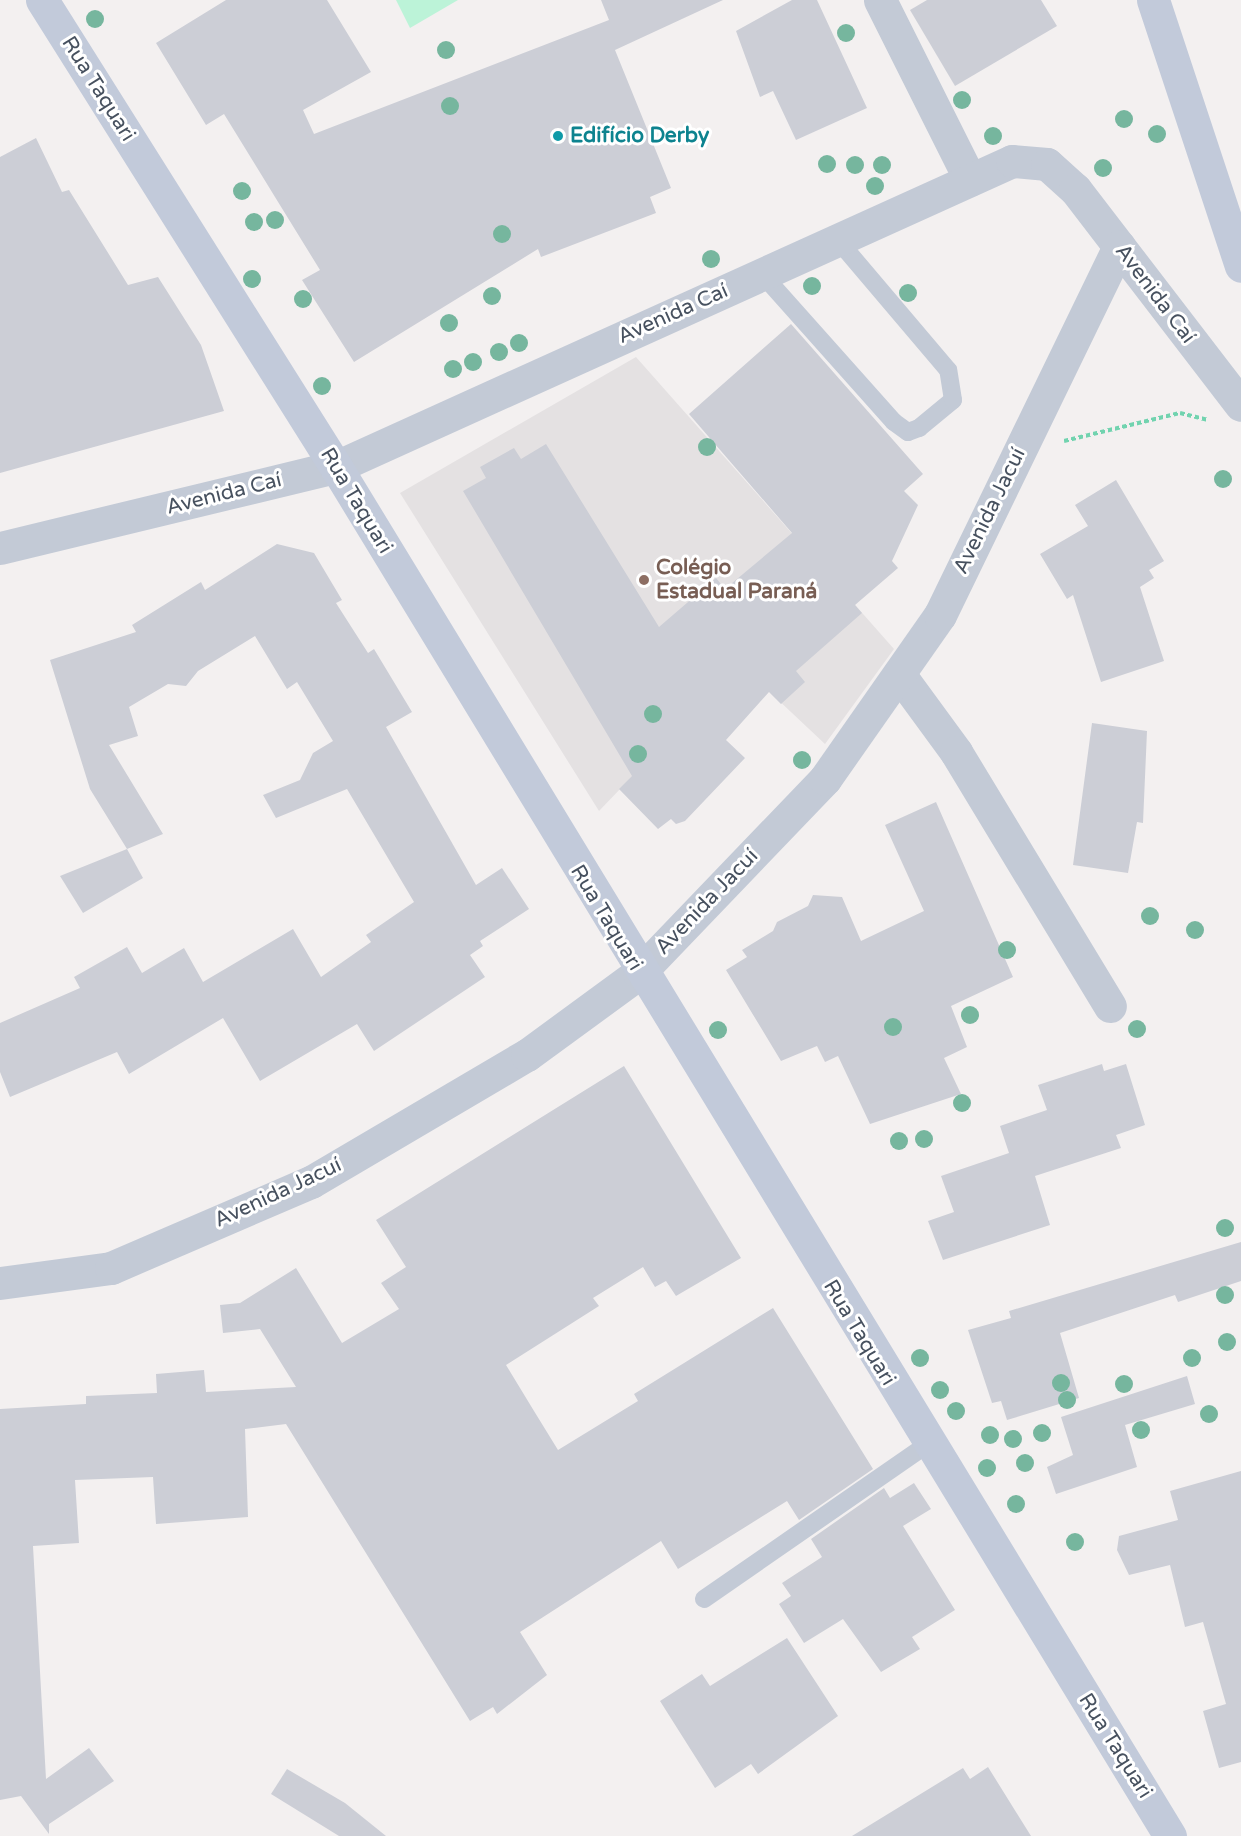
<!DOCTYPE html>
<meta charset="utf-8">
<style>
body{margin:0}
#map{position:relative;width:1241px;height:1836px;overflow:hidden;background:#f3f0f0;font-family:"Varela Round",sans-serif}
div>[style]{position:absolute}
.education>*{inset:0;background:#e4e1e2}
.green>*{inset:0;background:#bcf3d8}
.building>*{inset:0;background:#ccced6}
.path>*{height:4px;margin-top:-2px;transform-origin:0;background:repeating-linear-gradient(90deg,#71d3af 0 4.5px,transparent 0 7.5px)}
.lane>*{height:18px;margin:-9px;padding:0 9px;transform-origin:9px;border-radius:9px;background:#c3cad6}
.street>*{height:33px;margin:-16.5px;padding:0 16.5px;transform-origin:16.5px;border-radius:16.5px;background:#c3cad6}
.secondary>*{height:33px;margin:-16.5px;padding:0 16.5px;transform-origin:16.5px;border-radius:16.5px;background:#c2cada}
.trees>*{width:18px;height:18px;margin:-9px;border-radius:50%;background:#76b69e}
.dots>*{width:16px;height:16px;translate:-50% -50%;box-sizing:border-box;border:3px solid #fff;border-radius:50%}
span{translate:-50% -50%;white-space:nowrap;text-align:center;line-height:1.15;-webkit-text-stroke:6px #fff;paint-order:stroke}
.street-label{font-size:21px;color:#47515f}
.culture-label{font-size:21px;color:#0d838f;font-weight:700}
.left{translate:0 -50%;text-align:left}
.education-label{font-size:21px;color:#785e54;font-weight:700}
</style>
<div id="map">
<div class="education">
<div style="clip-path:polygon(636px 357px,894px 649px,825px 744px,740px 664px,599px 811px,400px 493px)"></div>
</div>
<div class="green">
<div style="clip-path:polygon(396px 0,458px 0,410px 28px)"></div>
</div>
<div class="building">
<div style="clip-path:polygon(226px 0,327px 0,371px 72px,303px 110px,314px 134px,609px 20px,601px 0,723px 0,615px 50px,671px 188px,650px 197px,656px 213px,541px 257px,538px 249px,354px 362px,302px 280px,320px 270px,275px 197px,224px 114px,206px 125px,156px 43px)"></div>
<div style="clip-path:polygon(792px 0,817px 0,867px 108px,796px 140px,773px 91px,760px 97px,736px 31px)"></div>
<div style="clip-path:polygon(927px 0,1041px 0,1057px 26px,955px 86px,910px 10px)"></div>
<div style="clip-path:polygon(36px 138px,62px 192px,69px 190px,128px 285px,158px 277px,201px 345px,224px 411px,0 473px,0 157px)"></div>
<div style="clip-path:polygon(791px 324px,923px 474px,904px 491px,918px 505px,892px 561px,898px 568px,855px 605px,862px 613px,796px 671px,805px 682px,781px 704px,769px 692px,726px 740px,745px 758px,685px 821px,676px 824px,671px 819px,658px 829px,619px 789px,632px 776px,463px 491px,486px 478px,480px 467px,514px 448px,521px 459px,546px 444px,659px 627px,716px 578px,725px 589px,792px 533px,689px 414px)"></div>
<div style="clip-path:polygon(1116px 480px,1164px 561px,1149px 570px,1154px 578px,1140px 587px,1164px 661px,1101px 682px,1073px 595px,1067px 599px,1040px 554px,1088px 526px,1075px 505px)"></div>
<div style="clip-path:polygon(277px 544px,314px 553px,342px 600px,336px 603px,368px 653px,374px 649px,412px 712px,386px 727px,476px 885px,502px 868px,529px 909px,480px 941px,483px 946px,470px 955px,485px 977px,374px 1051px,357px 1024px,260px 1081px,223px 1018px,129px 1074px,117px 1052px,10px 1097px,0 1072px,0 1023px,80px 988px,74px 977px,127px 947px,142px 973px,184px 948px,203px 982px,293px 929px,321px 977px,371px 942px,366px 935px,414px 902px,347px 789px,276px 818px,263px 795px,300px 780px,313px 753px,333px 741px,297px 682px,287px 689px,255px 636px,198px 671px,186px 686px,168px 684px,129px 707px,138px 736px,109px 745px,163px 834px,127px 849px,90px 789px,50px 660px,136px 632px,132px 625px,201px 582px,205px 590px)"></div>
<div style="clip-path:polygon(1092px 723px,1147px 731px,1143px 823px,1137px 822px,1128px 873px,1073px 865px)"></div>
<div style="clip-path:polygon(936px 802px,1013px 977px,951px 1006px,967px 1047px,944px 1058px,961px 1094px,870px 1124px,838px 1056px,825px 1062px,817px 1046px,781px 1061px,726px 970px,747px 957px,742px 950px,773px 931px,777px 922px,808px 906px,813px 895px,842px 897px,861px 941px,924px 911px,885px 825px)"></div>
<div style="clip-path:polygon(127px 849px,143px 878px,83px 913px,60px 876px)"></div>
<div style="clip-path:polygon(1102px 1064px,1104px 1071px,1126px 1064px,1145px 1125px,1116px 1135px,1121px 1148px,1035px 1176px,1050px 1225px,943px 1260px,928px 1221px,954px 1212px,941px 1176px,1009px 1153px,1000px 1126px,1047px 1110px,1038px 1085px)"></div>
<div style="clip-path:polygon(624px 1066px,741px 1258px,676px 1296px,666px 1281px,655px 1287px,643px 1267px,593px 1298px,599px 1306px,506px 1365px,534px 1411px,558px 1450px,638px 1401px,634px 1394px,773px 1308px,873px 1469px,799px 1520px,787px 1501px,678px 1569px,661px 1541px,520px 1632px,547px 1675px,497px 1714px,493px 1707px,470px 1721px,286px 1424px,245px 1429px,248px 1517px,156px 1524px,153px 1477px,75px 1480px,79px 1543px,33px 1546px,46px 1779px,89px 1748px,114px 1781px,49px 1824px,49px 1834px,21px 1796px,0 1800px,0 1409px,86px 1404px,86px 1396px,157px 1393px,156px 1374px,204px 1370px,206px 1392px,296px 1387px,260px 1329px,223px 1333px,220px 1305px,240px 1303px,296px 1268px,342px 1343px,399px 1309px,381px 1283px,406px 1267px,376px 1220px)"></div>
<div style="clip-path:polygon(1241px 1242px,1241px 1281px,1178px 1302px,1175px 1295px,1060px 1333px,1079px 1398px,1007px 1420px,1001px 1401px,992px 1403px,968px 1330px,1011px 1318px,1009px 1311px)"></div>
<div style="clip-path:polygon(1187px 1376px,1195px 1404px,1125px 1425px,1137px 1467px,1056px 1494px,1047px 1467px,1073px 1455px,1061px 1417px)"></div>
<div style="clip-path:polygon(1241px 1471px,1241px 1762px,1219px 1768px,1203px 1711px,1226px 1704px,1203px 1622px,1185px 1627px,1170px 1565px,1129px 1575px,1117px 1550px,1119px 1536px,1178px 1520px,1170px 1491px)"></div>
<div style="clip-path:polygon(914px 1483px,931px 1509px,903px 1526px,955px 1610px,912px 1637px,920px 1649px,881px 1672px,843px 1619px,804px 1643px,779px 1604px,791px 1596px,782px 1583px,822px 1557px,811px 1539px,884px 1488px,890px 1498px)"></div>
<div style="clip-path:polygon(787px 1638px,838px 1716px,758px 1774px,751px 1764px,715px 1788px,660px 1701px,702px 1674px,710px 1686px)"></div>
<div style="clip-path:polygon(988px 1767px,1031px 1836px,852px 1836px,963px 1768px,970px 1779px)"></div>
<div style="clip-path:polygon(287px 1769px,345px 1803px,386px 1836px,339px 1836px,271px 1794px)"></div>
</div>
<div class="path">
<div style="left:1064px;top:441px;width:119px;rotate:-13.6deg"></div>
<div style="left:1180px;top:413px;width:29px;rotate:14deg"></div>
</div>
<div class="lane">
<div style="left:762px;top:274px;width:198px;rotate:48.3deg"></div>
<div style="left:894px;top:422px;width:17px;rotate:36deg"></div>
<div style="left:908px;top:432px;width:12px;rotate:-20deg"></div>
<div style="left:919px;top:428px;width:44px;rotate:-39.5deg"></div>
<div style="left:953px;top:400px;width:30px;rotate:-99deg"></div>
<div style="left:948px;top:370px;width:172px;rotate:-130.3deg"></div>
<div style="left:704px;top:1599px;width:272px;rotate:-34.7deg"></div>
</div>
<div class="street">
<div style="left:880px;top:0;width:201px;rotate:63.4deg"></div>
<div style="left:0;top:548px;width:346px;rotate:-13.6deg"></div>
<div style="left:336px;top:467px;width:742px;rotate:-24.35deg"></div>
<div style="left:1012px;top:161px;width:35px;rotate:5deg"></div>
<div style="left:1047px;top:164px;width:38px;rotate:42deg"></div>
<div style="left:1075px;top:189px;width:272px;rotate:52.5deg"></div>
<div style="left:899px;top:674px;width:97px;rotate:53.8deg"></div>
<div style="left:956px;top:752px;width:297px;rotate:58.8deg"></div>
<div style="left:0;top:1283px;width:112px;rotate:-7.7deg"></div>
<div style="left:111px;top:1268px;width:218px;rotate:-23.3deg"></div>
<div style="left:311px;top:1182px;width:251px;rotate:-30.5deg"></div>
<div style="left:527px;top:1055px;width:139px;rotate:-36.2deg"></div>
<div style="left:639px;top:973px;width:269px;rotate:-46.2deg"></div>
<div style="left:825px;top:779px;width:200px;rotate:-55deg"></div>
<div style="left:940px;top:615px;width:410px;rotate:-64.1deg"></div>
</div>
<div class="secondary">
<div style="left:42px;top:0;width:552px;rotate:57.81deg"></div>
<div style="left:336px;top:467px;width:1603px;rotate:58.65deg"></div>
<div style="left:1153px;top:0;width:280px;rotate:71.7deg"></div>
</div>
<div class="trees">
<div style="left:95px;top:19px"></div>
<div style="left:846px;top:33px"></div>
<div style="left:446px;top:50px"></div>
<div style="left:962px;top:100px"></div>
<div style="left:450px;top:106px"></div>
<div style="left:1124px;top:119px"></div>
<div style="left:1157px;top:134px"></div>
<div style="left:993px;top:136px"></div>
<div style="left:827px;top:164px"></div>
<div style="left:855px;top:165px"></div>
<div style="left:882px;top:165px"></div>
<div style="left:1103px;top:168px"></div>
<div style="left:875px;top:186px"></div>
<div style="left:242px;top:191px"></div>
<div style="left:275px;top:220px"></div>
<div style="left:254px;top:222px"></div>
<div style="left:502px;top:234px"></div>
<div style="left:711px;top:259px"></div>
<div style="left:252px;top:279px"></div>
<div style="left:812px;top:286px"></div>
<div style="left:908px;top:293px"></div>
<div style="left:492px;top:296px"></div>
<div style="left:303px;top:299px"></div>
<div style="left:449px;top:323px"></div>
<div style="left:519px;top:343px"></div>
<div style="left:499px;top:352px"></div>
<div style="left:473px;top:362px"></div>
<div style="left:453px;top:369px"></div>
<div style="left:322px;top:386px"></div>
<div style="left:707px;top:447px"></div>
<div style="left:1223px;top:479px"></div>
<div style="left:653px;top:714px"></div>
<div style="left:638px;top:754px"></div>
<div style="left:802px;top:760px"></div>
<div style="left:1150px;top:916px"></div>
<div style="left:1195px;top:930px"></div>
<div style="left:1007px;top:950px"></div>
<div style="left:970px;top:1015px"></div>
<div style="left:893px;top:1027px"></div>
<div style="left:1137px;top:1029px"></div>
<div style="left:718px;top:1030px"></div>
<div style="left:962px;top:1103px"></div>
<div style="left:924px;top:1139px"></div>
<div style="left:899px;top:1141px"></div>
<div style="left:1225px;top:1228px"></div>
<div style="left:1225px;top:1295px"></div>
<div style="left:1227px;top:1342px"></div>
<div style="left:920px;top:1358px"></div>
<div style="left:1192px;top:1358px"></div>
<div style="left:1061px;top:1383px"></div>
<div style="left:1124px;top:1384px"></div>
<div style="left:940px;top:1390px"></div>
<div style="left:1067px;top:1400px"></div>
<div style="left:956px;top:1411px"></div>
<div style="left:1209px;top:1414px"></div>
<div style="left:1141px;top:1430px"></div>
<div style="left:1042px;top:1433px"></div>
<div style="left:990px;top:1435px"></div>
<div style="left:1013px;top:1439px"></div>
<div style="left:1025px;top:1463px"></div>
<div style="left:987px;top:1468px"></div>
<div style="left:1016px;top:1504px"></div>
<div style="left:1075px;top:1542px"></div>
</div>
<div class="dots">
<div style="left:558px;top:136px;background:#0f9aa8"></div>
<div style="left:644px;top:580px;background:#8d6e63"></div>
</div>
<div class="street-label">
<span style="left:98px;top:89px;rotate:58deg">Rua Taquari</span>
<span style="left:1155px;top:294px;rotate:53deg">Avenida Caí</span>
<span style="left:673px;top:314px;rotate:-24deg">Avenida Caí</span>
<span style="left:224px;top:494px;rotate:-14deg">Avenida Caí</span>
<span style="left:356px;top:501px;rotate:59deg">Rua Taquari</span>
<span style="left:990px;top:511px;rotate:-64deg">Avenida Jacuí</span>
<span style="left:707px;top:902px;rotate:-46deg">Avenida Jacuí</span>
<span style="left:606px;top:918px;rotate:59deg">Rua Taquari</span>
<span style="left:278px;top:1193px;rotate:-25deg">Avenida Jacuí</span>
<span style="left:859px;top:1333px;rotate:59deg">Rua Taquari</span>
<span style="left:1115px;top:1746px;rotate:58deg">Rua Taquari</span>
</div>
<div class="culture-label">
<span class="left" style="left:570px;top:136px">Edifício Derby</span>
</div>
<div class="education-label">
<span class="left" style="left:656px;top:580px">Colégio<br>Estadual Paraná</span>
</div>
</div>
